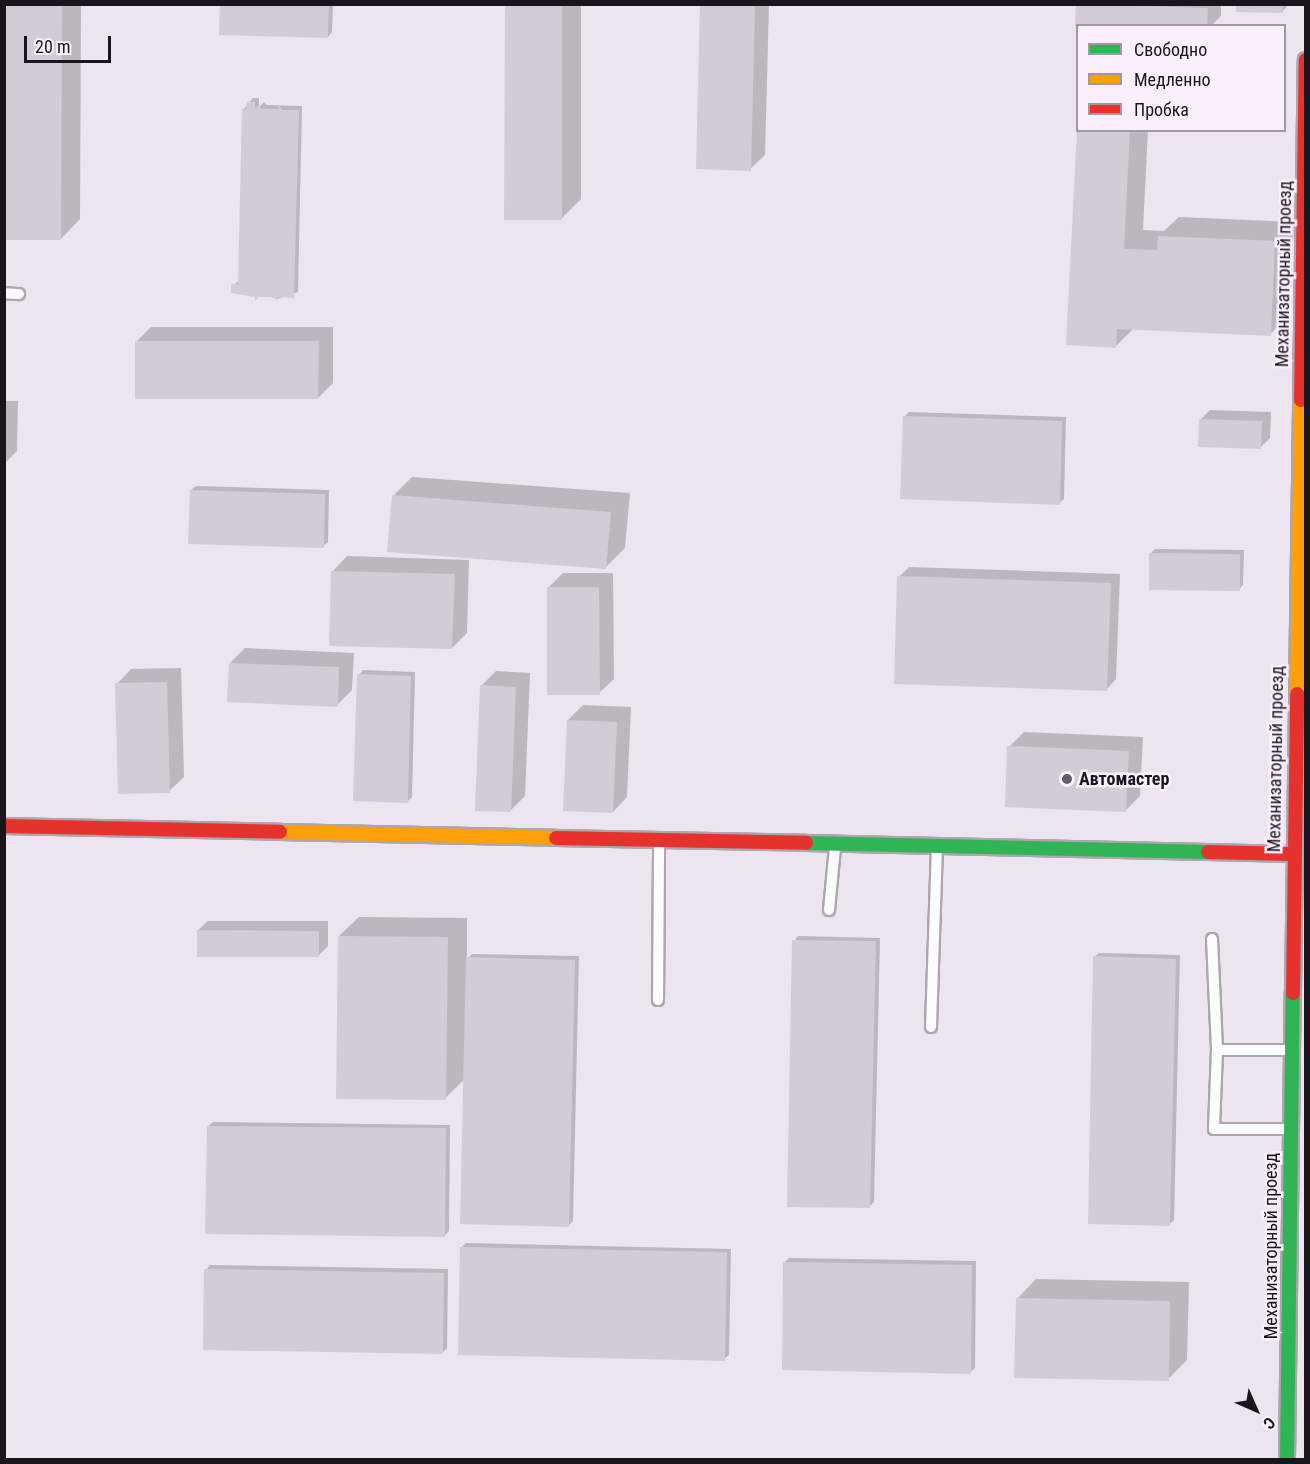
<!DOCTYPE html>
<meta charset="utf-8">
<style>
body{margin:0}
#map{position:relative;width:1310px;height:1464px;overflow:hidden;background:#ece4ef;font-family:"Roboto Condensed",sans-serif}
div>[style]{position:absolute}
.shadow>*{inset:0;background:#0003}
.building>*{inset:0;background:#d1ccd6}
.roads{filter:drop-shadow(2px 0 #ada6af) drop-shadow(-2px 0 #ada6af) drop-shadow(0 2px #ada6af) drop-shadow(0 -2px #ada6af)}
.lane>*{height:10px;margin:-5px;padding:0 5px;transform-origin:5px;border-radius:5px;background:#fcfbfd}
.fast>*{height:14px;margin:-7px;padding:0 7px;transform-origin:7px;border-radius:7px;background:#30b455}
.slow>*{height:14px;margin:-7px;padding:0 7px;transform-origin:7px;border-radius:7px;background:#ff9f0a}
.jam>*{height:14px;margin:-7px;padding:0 7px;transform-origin:7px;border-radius:7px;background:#e5322d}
.dots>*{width:16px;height:16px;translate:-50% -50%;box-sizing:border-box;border:3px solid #fbeffd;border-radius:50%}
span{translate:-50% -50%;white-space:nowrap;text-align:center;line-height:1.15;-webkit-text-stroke:5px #fbeffd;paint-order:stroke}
.street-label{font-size:18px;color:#1a151c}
.poi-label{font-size:18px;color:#1a151c;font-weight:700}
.left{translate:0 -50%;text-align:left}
.frame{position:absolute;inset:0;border:6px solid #1a151c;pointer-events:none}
.legend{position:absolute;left:1076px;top:24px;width:210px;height:108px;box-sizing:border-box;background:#fbeffd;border:2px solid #a198a3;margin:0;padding:8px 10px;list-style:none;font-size:18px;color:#1a151c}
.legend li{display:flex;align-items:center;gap:12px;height:30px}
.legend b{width:30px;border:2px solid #a198a3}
.north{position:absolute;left:1226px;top:1380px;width:60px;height:60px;-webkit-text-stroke:4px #fbeffd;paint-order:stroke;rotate:135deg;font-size:16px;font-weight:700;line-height:24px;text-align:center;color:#1a151c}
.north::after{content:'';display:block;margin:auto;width:21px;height:27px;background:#1a151c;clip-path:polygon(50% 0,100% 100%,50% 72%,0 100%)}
.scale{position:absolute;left:24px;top:36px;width:87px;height:27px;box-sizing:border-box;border:3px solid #1a151c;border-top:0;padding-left:8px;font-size:18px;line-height:21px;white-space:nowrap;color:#1a151c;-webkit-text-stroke:4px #fbeffd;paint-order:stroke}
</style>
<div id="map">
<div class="shadow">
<div style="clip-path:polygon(4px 4px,81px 4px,80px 219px,61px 239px)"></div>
<div style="clip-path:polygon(222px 4px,333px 4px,332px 32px,328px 37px)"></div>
<div style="clip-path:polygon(581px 4px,581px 199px,562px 218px,506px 5px)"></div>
<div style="clip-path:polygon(702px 4px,769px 4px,765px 155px,750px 169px)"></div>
<div style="clip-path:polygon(1078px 4px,1221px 4px,1221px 16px,1211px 26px,1103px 26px)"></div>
<div style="clip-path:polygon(1238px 4px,1289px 4px,1282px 12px)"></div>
<div style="clip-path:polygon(253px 98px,259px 98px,259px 107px,264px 102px,267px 105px,302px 106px,298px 292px,277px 299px,233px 285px,240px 280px,244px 109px)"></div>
<div style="clip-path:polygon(1078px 130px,1148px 130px,1143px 230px,1164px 231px,1179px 217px,1294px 222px,1290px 315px,1270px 334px,1134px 328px,1116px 346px)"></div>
<div style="clip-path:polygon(151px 327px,333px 327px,333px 383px,318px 398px,136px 342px)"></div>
<div style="clip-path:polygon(4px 401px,18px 401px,17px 451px,4px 464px)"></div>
<div style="clip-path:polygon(1210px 410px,1271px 412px,1270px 438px,1260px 448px,1200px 420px)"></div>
<div style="clip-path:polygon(909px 412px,1066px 417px,1064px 499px,1059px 503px,904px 417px)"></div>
<div style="clip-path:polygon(412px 477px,630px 493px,625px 548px,606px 567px,393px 496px)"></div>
<div style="clip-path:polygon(196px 486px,329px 490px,328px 542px,323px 546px,191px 490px)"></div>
<div style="clip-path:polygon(1155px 549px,1244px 550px,1243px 585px,1239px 589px,1150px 554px)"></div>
<div style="clip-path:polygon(347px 556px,469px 560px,467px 633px,452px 648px,333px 571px)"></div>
<div style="clip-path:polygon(909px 567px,1120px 574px,1116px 679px,1107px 689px,899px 577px)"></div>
<div style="clip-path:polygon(563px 573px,613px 573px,614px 679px,599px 693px,548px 588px)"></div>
<div style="clip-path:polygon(245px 648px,354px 653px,352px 690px,337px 705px,230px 663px)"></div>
<div style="clip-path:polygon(181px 668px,184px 777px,169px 791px,117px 684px,131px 669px)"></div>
<div style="clip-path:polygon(363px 670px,415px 672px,412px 797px,407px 802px,359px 675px)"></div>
<div style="clip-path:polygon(496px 671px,530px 673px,525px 796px,510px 811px,481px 686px)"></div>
<div style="clip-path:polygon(583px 705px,631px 707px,627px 797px,613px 812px,568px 720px)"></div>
<div style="clip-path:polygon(1024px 732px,1143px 737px,1140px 796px,1126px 810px,1009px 747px)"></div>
<div style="clip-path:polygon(359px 917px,467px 918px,467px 959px,472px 954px,579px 956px,573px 1221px,568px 1226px,465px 1079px,445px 1098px,339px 936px)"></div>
<div style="clip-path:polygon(208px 921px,328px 921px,328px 946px,318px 956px,198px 930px)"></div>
<div style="clip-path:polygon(798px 936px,880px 938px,874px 1202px,870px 1206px,794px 941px)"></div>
<div style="clip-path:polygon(1099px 953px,1180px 955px,1174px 1220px,1170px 1224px,1094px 957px)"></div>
<div style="clip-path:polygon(213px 1122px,450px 1125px,449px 1231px,445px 1235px,208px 1126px)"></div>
<div style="clip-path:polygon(466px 1243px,731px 1249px,729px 1355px,724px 1359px,462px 1247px)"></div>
<div style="clip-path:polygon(789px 1258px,976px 1261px,975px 1368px,970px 1372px,785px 1262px)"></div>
<div style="clip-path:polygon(210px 1265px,448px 1269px,447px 1348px,442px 1353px,206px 1270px)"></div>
<div style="clip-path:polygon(1036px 1279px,1189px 1282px,1187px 1360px,1168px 1379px,1017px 1299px)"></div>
</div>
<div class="building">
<div style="clip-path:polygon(4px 4px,62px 4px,61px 240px,4px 240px)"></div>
<div style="clip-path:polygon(220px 4px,329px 4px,328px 38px,219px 35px)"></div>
<div style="clip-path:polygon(505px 4px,562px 4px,562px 220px,504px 220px)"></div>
<div style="clip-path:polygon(700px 4px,755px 4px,751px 171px,696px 169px)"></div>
<div style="clip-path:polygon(1076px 4px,1208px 8px,1207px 26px,1075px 26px)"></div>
<div style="clip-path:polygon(1236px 4px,1283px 4px,1282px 13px,1236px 12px)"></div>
<div style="clip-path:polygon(247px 102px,255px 102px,255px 109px,259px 105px,262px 109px,278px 109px,279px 105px,282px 110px,299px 110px,294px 298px,277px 297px,277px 302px,274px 297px,259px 297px,255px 301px,255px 297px,231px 293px,231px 284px,238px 284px,242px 109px,246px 109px)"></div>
<div style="clip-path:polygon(1077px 130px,1130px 130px,1124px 249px,1157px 250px,1158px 236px,1275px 241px,1271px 336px,1117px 329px,1116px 348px,1066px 345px)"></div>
<div style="clip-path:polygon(135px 341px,319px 341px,318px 399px,135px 399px)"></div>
<div style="clip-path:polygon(903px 416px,1062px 421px,1060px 505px,900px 499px)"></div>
<div style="clip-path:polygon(1199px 419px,1262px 421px,1261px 449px,1198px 447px)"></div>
<div style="clip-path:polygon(190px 490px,325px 494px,324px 548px,188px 544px)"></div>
<div style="clip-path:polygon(392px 495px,611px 512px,606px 569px,387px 552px)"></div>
<div style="clip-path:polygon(1149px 553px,1240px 554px,1240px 591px,1149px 590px)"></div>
<div style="clip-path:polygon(331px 571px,455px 574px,452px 649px,329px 646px)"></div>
<div style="clip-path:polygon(897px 576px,1111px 583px,1107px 691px,894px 684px)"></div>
<div style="clip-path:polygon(547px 587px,599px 587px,600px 695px,547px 695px)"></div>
<div style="clip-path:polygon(229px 663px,339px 667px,338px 707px,227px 702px)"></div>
<div style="clip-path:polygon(357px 674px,411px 676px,408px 803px,353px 801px)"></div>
<div style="clip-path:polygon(167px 682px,170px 793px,118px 794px,115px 683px)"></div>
<div style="clip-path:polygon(480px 685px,516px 687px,511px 812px,475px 811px)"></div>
<div style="clip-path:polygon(567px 720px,617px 722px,613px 813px,563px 811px)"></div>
<div style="clip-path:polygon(1007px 746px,1129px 751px,1126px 812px,1005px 807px)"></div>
<div style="clip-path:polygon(197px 930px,319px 931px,319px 957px,197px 957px)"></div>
<div style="clip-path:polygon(338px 936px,448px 937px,446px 1100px,336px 1099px)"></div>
<div style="clip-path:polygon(792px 940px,876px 941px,870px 1208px,787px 1207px)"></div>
<div style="clip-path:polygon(1093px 956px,1176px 959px,1170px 1226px,1088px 1224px)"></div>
<div style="clip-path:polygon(466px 957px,575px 960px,569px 1227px,460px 1224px)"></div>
<div style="clip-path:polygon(207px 1126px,446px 1128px,445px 1237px,205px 1234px)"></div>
<div style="clip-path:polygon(460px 1247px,727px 1252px,725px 1361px,458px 1355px)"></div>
<div style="clip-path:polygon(783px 1262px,972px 1265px,971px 1374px,782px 1370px)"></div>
<div style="clip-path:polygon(204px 1269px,444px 1273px,443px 1354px,203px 1350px)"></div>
<div style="clip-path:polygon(1016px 1298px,1170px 1301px,1169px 1381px,1014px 1378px)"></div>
</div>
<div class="roads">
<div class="lane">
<div style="left:4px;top:293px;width:15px;rotate:4deg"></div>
<div style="left:829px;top:910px;width:62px;rotate:-84.5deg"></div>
<div style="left:1212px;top:939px;width:111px;rotate:87.4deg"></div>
<div style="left:1217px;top:1050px;width:79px;rotate:92.2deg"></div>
<div style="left:1214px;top:1129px;width:74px"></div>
<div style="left:658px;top:1000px;width:156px;rotate:-89.6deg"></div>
<div style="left:931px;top:1027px;width:179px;rotate:-88.1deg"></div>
<div style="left:1217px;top:1050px;width:73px"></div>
</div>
<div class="fast">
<div style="left:806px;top:843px;width:402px;rotate:1.3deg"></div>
<div style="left:1287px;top:1460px;width:467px;rotate:-89.3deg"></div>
</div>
<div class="slow">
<div style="left:1297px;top:694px;width:294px;rotate:-89.2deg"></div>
<div style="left:280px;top:832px;width:276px;rotate:1.2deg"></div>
</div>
<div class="jam">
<div style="left:1301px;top:400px;width:340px;rotate:-89.2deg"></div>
<div style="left:4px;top:826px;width:276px;rotate:1.2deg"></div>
<div style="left:556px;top:838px;width:250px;rotate:1.1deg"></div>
<div style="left:1208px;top:852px;width:84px;rotate:1.4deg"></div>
<div style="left:1293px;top:993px;width:299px;rotate:-89.2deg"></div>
</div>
</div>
<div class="dots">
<div style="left:1067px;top:779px;background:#645d66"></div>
</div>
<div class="street-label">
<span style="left:1284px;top:274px;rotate:-89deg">Механизаторный проезд</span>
<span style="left:1276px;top:759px;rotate:-89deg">Механизаторный проезд</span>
<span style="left:1271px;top:1246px;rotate:-90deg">Механизаторный проезд</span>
</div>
<div class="poi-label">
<span class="left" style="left:1079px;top:779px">Автомастер</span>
</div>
<div class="frame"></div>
<ul class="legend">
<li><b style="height:8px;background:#30b455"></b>Свободно</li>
<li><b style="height:8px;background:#ff9f0a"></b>Медленно</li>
<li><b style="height:8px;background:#e5322d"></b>Пробка</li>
</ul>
<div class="north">С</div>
<div class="scale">20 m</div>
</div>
